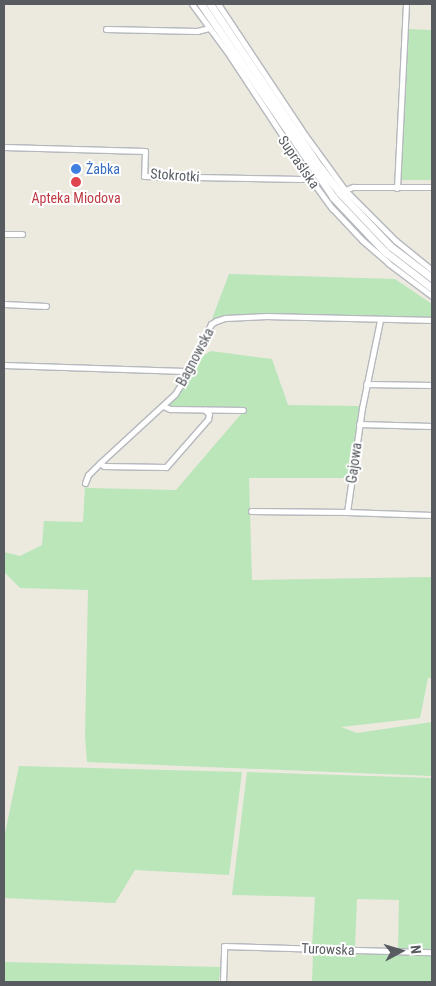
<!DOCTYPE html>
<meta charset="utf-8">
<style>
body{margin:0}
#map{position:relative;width:436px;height:986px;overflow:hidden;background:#ece9df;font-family:"Roboto Condensed",sans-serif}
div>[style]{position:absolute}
.green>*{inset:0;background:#bae6ba}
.roads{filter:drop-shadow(1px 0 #b5b8bd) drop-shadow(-1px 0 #b5b8bd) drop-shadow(0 1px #b5b8bd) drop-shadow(0 -1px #b5b8bd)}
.street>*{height:5px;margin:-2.5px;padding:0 2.5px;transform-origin:2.5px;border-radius:2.5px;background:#fff}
.secondary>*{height:7px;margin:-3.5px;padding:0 3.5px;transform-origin:3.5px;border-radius:3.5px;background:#fff}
.dots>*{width:14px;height:14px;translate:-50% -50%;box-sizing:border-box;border:2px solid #fff;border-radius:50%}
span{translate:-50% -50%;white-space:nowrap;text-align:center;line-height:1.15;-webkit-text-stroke:4px #fff;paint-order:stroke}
.street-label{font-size:14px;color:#585c61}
.shop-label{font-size:14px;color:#366cbe}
.left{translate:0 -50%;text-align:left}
.health-label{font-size:14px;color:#be3a42}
.frame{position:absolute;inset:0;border:5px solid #585c61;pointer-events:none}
.north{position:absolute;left:376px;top:926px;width:50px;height:50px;-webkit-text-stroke:4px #fff;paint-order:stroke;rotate:84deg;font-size:14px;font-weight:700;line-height:20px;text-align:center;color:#585c61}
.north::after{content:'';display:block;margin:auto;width:18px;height:22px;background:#585c61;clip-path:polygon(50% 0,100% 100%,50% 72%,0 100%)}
</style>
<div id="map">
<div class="green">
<div style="clip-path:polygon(408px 29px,432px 30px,432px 180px,398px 180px)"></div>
<div style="clip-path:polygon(229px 274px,395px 279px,432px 304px,432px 318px,212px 319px)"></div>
<div style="clip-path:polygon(211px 351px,272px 359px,288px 405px,360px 406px,349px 478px,249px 478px,252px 580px,432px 577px,432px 678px,428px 678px,420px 718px,341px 727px,357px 733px,432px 722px,431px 776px,87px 762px,85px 737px,88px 590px,20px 588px,4px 572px,4px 552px,20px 556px,42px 545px,44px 521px,83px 522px,85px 486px,88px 488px,176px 490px,247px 407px,166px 406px,177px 395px,203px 356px)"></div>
<div style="clip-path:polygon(19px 766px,242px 772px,229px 875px,135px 870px,115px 903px,4px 898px,4px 838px)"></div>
<div style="clip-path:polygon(247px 772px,432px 778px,432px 950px,398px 948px,399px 900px,357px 899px,355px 947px,312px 946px,315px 897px,232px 895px)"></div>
<div style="clip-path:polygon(313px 953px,431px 956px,431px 982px,312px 982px)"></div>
<div style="clip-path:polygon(4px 962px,220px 967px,219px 982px,4px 982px)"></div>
</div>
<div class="roads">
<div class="street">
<div style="left:192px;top:4px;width:64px;rotate:53.8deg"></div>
<div style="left:230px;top:56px;width:154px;rotate:56.6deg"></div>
<div style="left:315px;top:185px;width:29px;rotate:54deg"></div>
<div style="left:332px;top:208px;width:44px;rotate:46.8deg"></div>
<div style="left:362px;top:240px;width:35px;rotate:41deg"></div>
<div style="left:388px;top:263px;width:55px;rotate:36.9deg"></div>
<div style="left:218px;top:4px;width:157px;rotate:56.4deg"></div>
<div style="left:305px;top:135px;width:68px;rotate:54deg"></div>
<div style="left:345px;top:190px;width:72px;rotate:45deg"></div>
<div style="left:396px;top:241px;width:46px;rotate:38.9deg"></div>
<div style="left:106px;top:29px;width:91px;rotate:1.3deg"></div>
<div style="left:197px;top:31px;width:12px;rotate:-14deg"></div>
<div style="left:4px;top:147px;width:141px;rotate:1.6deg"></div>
<div style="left:145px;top:151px;width:25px;rotate:92deg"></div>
<div style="left:144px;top:176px;width:157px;rotate:1.1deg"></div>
<div style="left:301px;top:179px;width:8px;rotate:-14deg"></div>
<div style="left:397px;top:188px;width:184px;rotate:-87.2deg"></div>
<div style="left:345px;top:190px;width:9px;rotate:-21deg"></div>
<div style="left:353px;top:187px;width:79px"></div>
<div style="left:4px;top:234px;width:18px"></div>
<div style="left:4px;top:304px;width:42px;rotate:2.7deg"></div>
<div style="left:4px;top:365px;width:181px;rotate:1.9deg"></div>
<div style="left:185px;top:371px;width:4px;rotate:34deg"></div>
<div style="left:366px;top:384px;width:66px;rotate:0.9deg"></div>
<div style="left:163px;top:406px;width:8px;rotate:23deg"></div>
<div style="left:170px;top:409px;width:73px;rotate:0.8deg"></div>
<div style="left:359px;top:424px;width:73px;rotate:1.6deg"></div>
<div style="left:100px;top:463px;width:5px;rotate:37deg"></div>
<div style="left:104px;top:466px;width:62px;rotate:0.9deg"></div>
<div style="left:166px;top:467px;width:64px;rotate:-48.8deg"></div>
<div style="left:208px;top:419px;width:5px;rotate:-79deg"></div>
<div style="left:209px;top:414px;width:6px;rotate:-135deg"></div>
<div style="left:85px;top:483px;width:9px;rotate:-69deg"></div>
<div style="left:88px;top:475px;width:17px;rotate:-45deg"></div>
<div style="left:100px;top:463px;width:102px;rotate:-42.6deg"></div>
<div style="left:175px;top:394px;width:25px;rotate:-58deg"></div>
<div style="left:188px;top:373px;width:54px;rotate:-64.9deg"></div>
<div style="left:211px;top:324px;width:6px;rotate:-31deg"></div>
<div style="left:216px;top:321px;width:9px;rotate:-18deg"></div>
<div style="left:225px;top:318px;width:42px;rotate:-2.7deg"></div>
<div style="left:267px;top:316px;width:165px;rotate:1.4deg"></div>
<div style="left:251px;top:511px;width:96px;rotate:0.6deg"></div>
<div style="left:347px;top:512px;width:105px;rotate:-81.8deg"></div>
<div style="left:362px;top:408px;width:90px;rotate:-78.4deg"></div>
<div style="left:347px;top:512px;width:85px;rotate:2deg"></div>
<div style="left:223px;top:982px;width:36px;rotate:-88deg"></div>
<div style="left:224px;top:946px;width:208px;rotate:1.7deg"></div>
</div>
<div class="secondary">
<div style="left:201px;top:4px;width:234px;rotate:55.6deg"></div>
<div style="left:333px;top:197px;width:74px;rotate:46.6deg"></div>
<div style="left:384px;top:251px;width:61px;rotate:37.6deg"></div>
<div style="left:210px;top:4px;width:195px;rotate:56.1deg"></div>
<div style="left:319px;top:166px;width:33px;rotate:52deg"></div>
<div style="left:339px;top:192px;width:74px;rotate:46.6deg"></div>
<div style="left:390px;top:246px;width:53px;rotate:37.3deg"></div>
</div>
</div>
<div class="dots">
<div style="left:76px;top:169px;background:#3f7fe0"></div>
<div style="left:76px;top:182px;background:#e0444e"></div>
</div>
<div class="street-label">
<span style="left:299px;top:162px;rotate:55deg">Supraślska</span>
<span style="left:175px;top:175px;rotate:4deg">Stokrotki</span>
<span style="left:195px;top:357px;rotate:-62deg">Bagnowska</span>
<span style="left:354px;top:463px;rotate:-82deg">Gajowa</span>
<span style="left:328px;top:949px;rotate:2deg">Turowska</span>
</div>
<div class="shop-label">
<span class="left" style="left:86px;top:169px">Żabka</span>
</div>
<div class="health-label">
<span style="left:76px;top:198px">Apteka Miodova</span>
</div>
<div class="frame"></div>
<div class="north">N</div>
</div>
